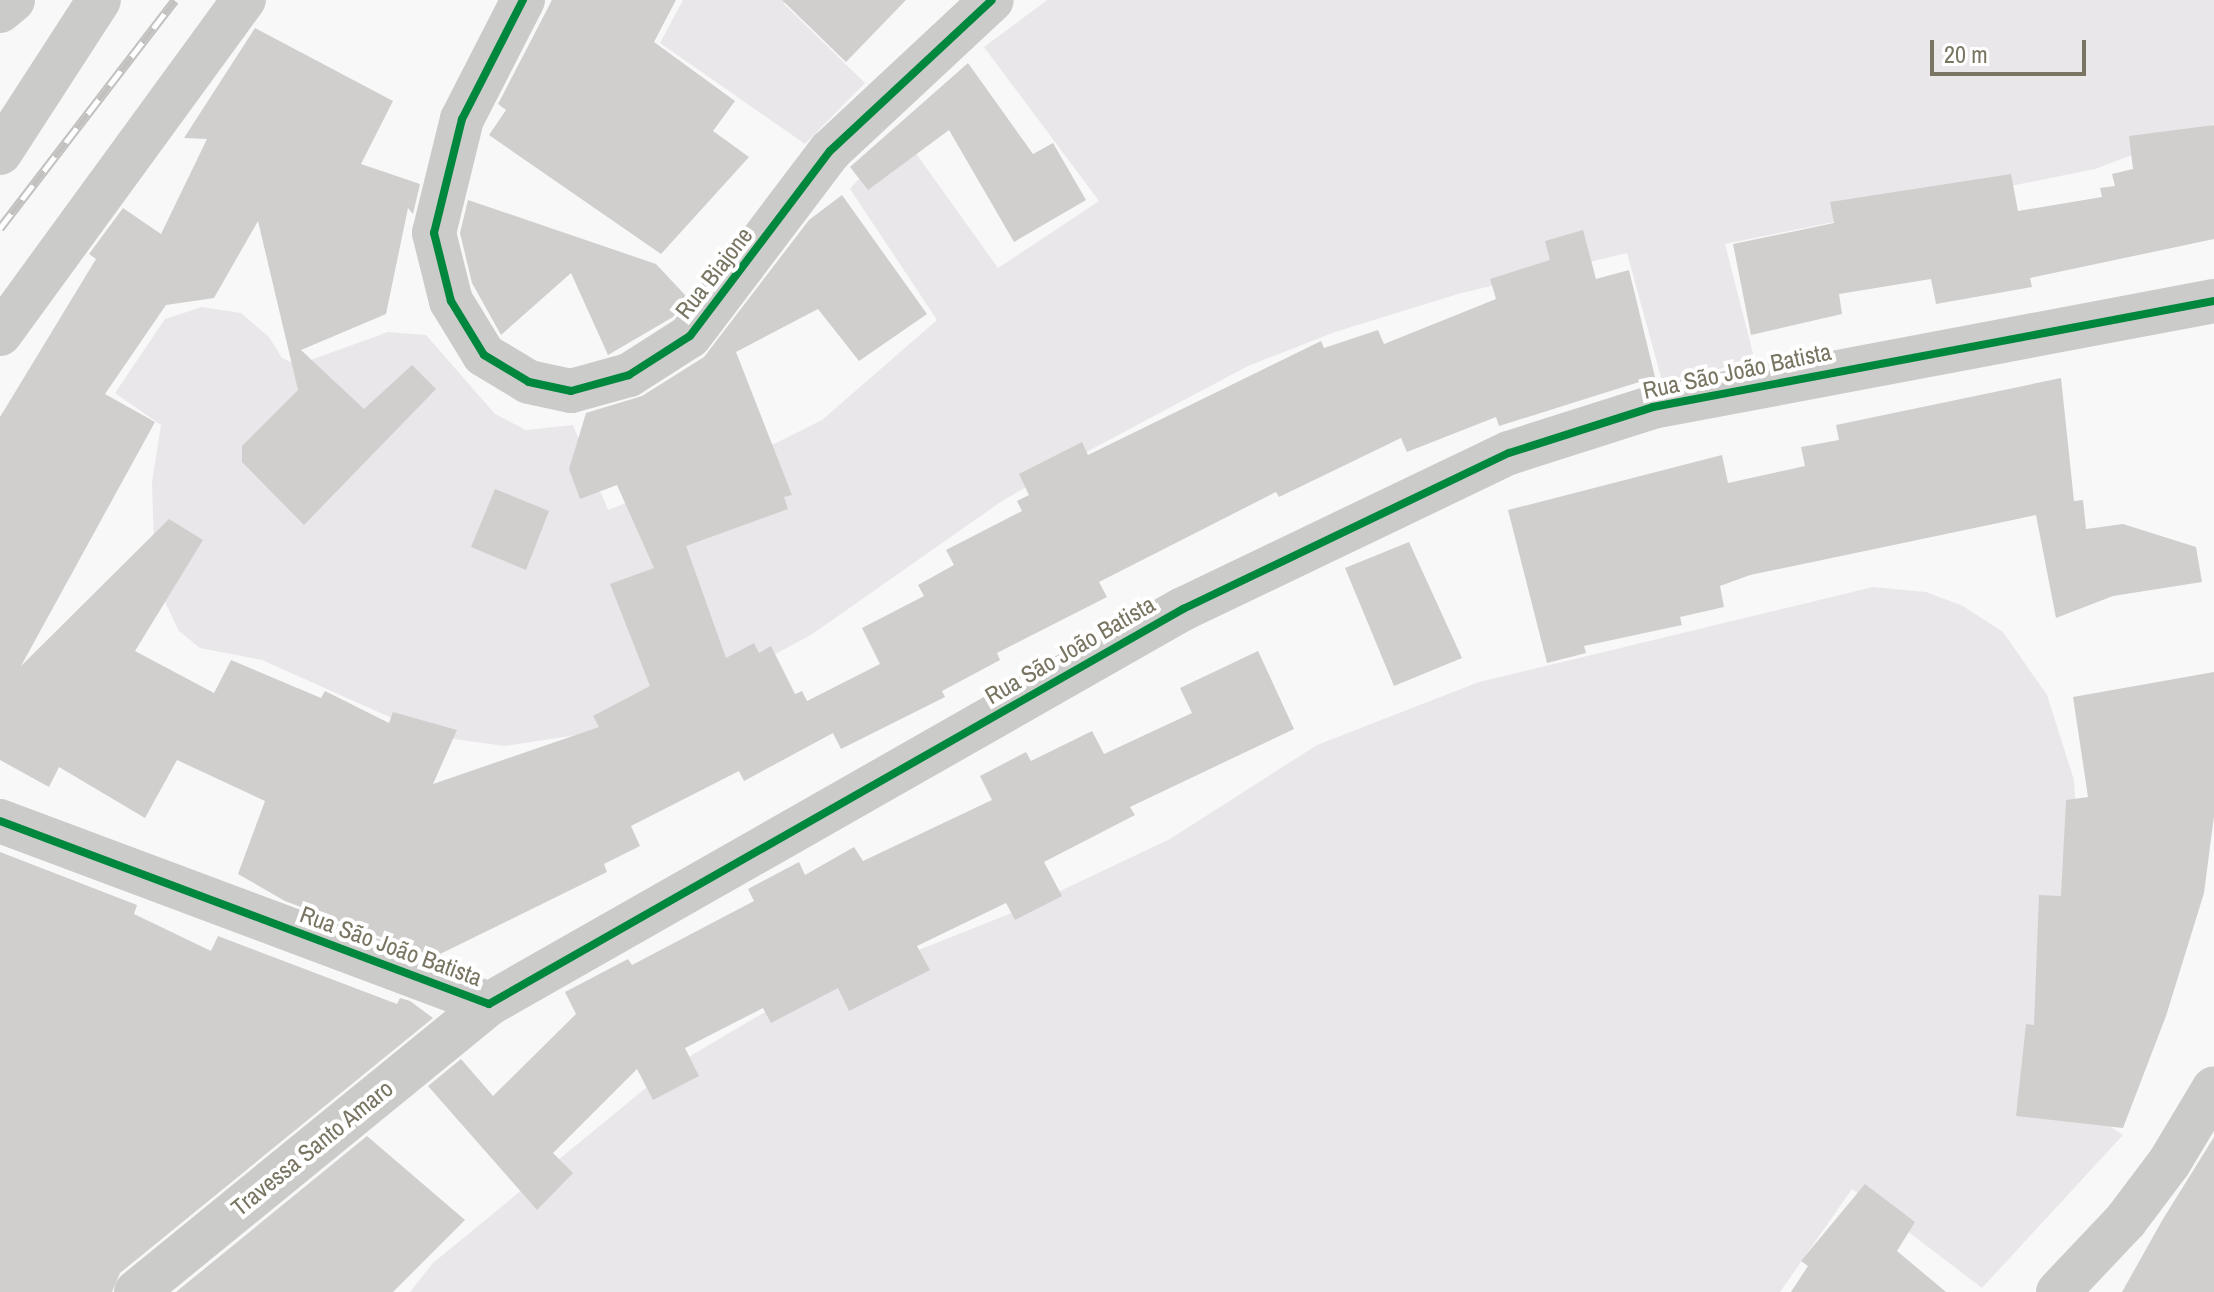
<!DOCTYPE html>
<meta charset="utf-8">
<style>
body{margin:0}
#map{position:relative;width:2214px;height:1292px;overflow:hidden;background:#f8f8f8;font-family:"Archivo Narrow",sans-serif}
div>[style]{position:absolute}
.green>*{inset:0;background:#eae7ea}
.building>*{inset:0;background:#d0cfce}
.minor>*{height:44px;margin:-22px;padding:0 22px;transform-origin:22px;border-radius:22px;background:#cbcbc9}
.rail>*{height:9px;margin-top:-4.5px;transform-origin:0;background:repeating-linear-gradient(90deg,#fff 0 18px,#c2c1bf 0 36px);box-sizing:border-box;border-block:2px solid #c2c1bf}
.cycleway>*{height:8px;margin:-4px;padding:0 4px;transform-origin:4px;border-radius:4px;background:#00873e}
span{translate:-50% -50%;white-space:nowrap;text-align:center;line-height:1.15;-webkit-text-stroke:8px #fff;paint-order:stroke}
.street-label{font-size:24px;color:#797562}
.scale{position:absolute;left:1930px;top:40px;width:156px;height:36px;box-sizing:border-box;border:4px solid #797562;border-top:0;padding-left:10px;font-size:24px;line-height:28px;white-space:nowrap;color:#797562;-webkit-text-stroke:6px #fff;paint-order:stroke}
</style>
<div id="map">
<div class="green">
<div style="clip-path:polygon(683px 0,787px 0,784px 4px,865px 83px,805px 144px,660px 43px)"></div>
<div style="clip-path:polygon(1047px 0,2214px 0,2214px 124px,2095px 169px,1725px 244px,1755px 361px,1662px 381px,1627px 253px,1458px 294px,1335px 332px,1248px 366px,1092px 449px,1002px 501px,811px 635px,734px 676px,583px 734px,505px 746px,432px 736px,262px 660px,200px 648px,179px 631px,165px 602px,154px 544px,152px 482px,161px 425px,115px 393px,165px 319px,202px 307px,241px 313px,269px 337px,282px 358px,297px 365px,388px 332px,426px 335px,495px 414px,526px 430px,573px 425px,608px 510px,772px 445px,822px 420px,937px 320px,850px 189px,900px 131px,998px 268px,1099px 201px,984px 47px)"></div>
<div style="clip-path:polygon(1873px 587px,1926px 592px,1963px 606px,2003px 632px,2047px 695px,2074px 780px,2080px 880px,2021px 1068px,2123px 1135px,1982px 1288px,1852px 1189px,1780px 1292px,410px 1292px,433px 1263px,670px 1068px,770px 1009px,1024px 908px,1170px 839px,1317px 745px,1479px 682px)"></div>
</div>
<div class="building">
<div style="clip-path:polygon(552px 0,676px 0,654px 42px,735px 101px,713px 131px,749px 157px,661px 254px,489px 135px,506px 110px,498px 104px)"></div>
<div style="clip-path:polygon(782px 0,906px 0,846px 62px)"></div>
<div style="clip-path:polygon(255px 28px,393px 101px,361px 164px,420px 184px,413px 214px,408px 208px,386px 314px,301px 350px,364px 409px,412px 365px,436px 389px,304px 525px,242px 462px,242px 446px,298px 390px,258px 221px,214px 298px,166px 305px,105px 394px,155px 422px,21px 666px,169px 519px,203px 540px,135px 651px,214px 693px,231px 660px,321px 698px,325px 691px,389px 723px,393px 712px,457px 730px,433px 784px,599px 727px,593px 716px,650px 686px,610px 584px,654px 568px,617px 485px,580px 499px,569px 469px,586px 413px,642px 396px,704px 357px,809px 220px,842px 195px,927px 314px,859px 361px,818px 309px,736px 352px,792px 495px,784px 497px,788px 509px,686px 546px,726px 658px,754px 643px,759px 653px,771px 646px,795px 694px,802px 691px,807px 701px,880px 664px,862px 628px,924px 596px,918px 585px,954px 565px,946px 550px,1022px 511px,1017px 501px,1029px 495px,1019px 474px,1082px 442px,1088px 455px,1321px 341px,1324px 348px,1378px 330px,1384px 344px,1496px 299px,1490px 279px,1550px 260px,1545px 241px,1583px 230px,1596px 279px,1629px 270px,1655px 377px,1499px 426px,1496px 417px,1407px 452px,1401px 438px,1279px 497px,1276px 492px,1099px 582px,1107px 597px,997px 653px,1000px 660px,942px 691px,945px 697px,841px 749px,833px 733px,744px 781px,739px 771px,631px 826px,640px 846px,604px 864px,607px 872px,434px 957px,285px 901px,238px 874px,265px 801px,177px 760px,145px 818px,59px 767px,49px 787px,0 760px,0 417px,96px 259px,89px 254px,123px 208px,161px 234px,207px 139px,184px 138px)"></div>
<div style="clip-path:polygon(968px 63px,1033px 154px,1053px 143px,1086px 200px,1014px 242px,949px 130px,868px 190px,850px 167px)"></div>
<div style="clip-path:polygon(2214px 125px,2214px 239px,2030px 278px,2032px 287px,1936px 304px,1931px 279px,1839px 294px,1842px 314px,1751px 335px,1733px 244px,1834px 223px,1830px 202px,2011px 174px,2018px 211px,2102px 197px,2100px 188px,2115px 186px,2112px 174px,2133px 169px,2129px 136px)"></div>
<div style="clip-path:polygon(468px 200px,656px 264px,686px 296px,693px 290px,673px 317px,608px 355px,571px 273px,501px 335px,472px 283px,460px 233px)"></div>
<div style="clip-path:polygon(2061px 378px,2074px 501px,2083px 500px,2086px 529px,2123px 524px,2196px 547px,2202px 582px,2113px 596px,2056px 618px,2036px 515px,1750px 575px,1720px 586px,1724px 607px,1680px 617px,1682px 625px,1584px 646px,1586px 653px,1547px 663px,1508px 510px,1722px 455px,1728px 483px,1805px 466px,1801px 447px,1839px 440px,1836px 425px)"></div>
<div style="clip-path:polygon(495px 489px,549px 511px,526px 570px,471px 547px)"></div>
<div style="clip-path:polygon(1409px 542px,1462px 658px,1394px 686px,1345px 568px)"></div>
<div style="clip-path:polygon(1258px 651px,1294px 729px,1130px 807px,1135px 815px,1044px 862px,1062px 896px,1015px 920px,1006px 903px,917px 946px,930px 970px,849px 1011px,838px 988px,771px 1023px,763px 1008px,685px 1048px,699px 1076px,653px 1100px,637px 1069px,553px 1153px,573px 1173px,537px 1210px,428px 1086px,461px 1059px,493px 1096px,576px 1014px,565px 992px,628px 959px,632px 965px,754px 901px,748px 889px,799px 862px,805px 875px,854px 847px,863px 861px,992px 800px,980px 776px,1026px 752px,1031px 761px,1092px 731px,1104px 754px,1192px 713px,1180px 688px)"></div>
<div style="clip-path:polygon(2214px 672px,2214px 816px,2204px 893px,2166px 1016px,2123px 1128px,2016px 1116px,2026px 1024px,2034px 1025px,2039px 895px,2061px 896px,2066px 800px,2088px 797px,2073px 697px)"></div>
<div style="clip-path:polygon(0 852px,137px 905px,134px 914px,211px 951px,218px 936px,397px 1004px,400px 998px,410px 1001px,433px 1018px,120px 1273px,112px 1292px,0 1292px)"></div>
<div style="clip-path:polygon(367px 1136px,465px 1220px,393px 1292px,176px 1292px)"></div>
<div style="clip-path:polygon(2214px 1137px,2214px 1292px,2122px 1292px,2163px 1219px)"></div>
<div style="clip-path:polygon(1865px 1184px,1915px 1222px,1897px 1251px,1946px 1292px,1791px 1292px,1808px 1266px,1801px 1261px)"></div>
</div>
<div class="minor">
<div style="left:523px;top:0;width:134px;rotate:117.1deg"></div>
<div style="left:462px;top:119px;width:117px;rotate:103.8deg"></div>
<div style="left:434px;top:233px;width:70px;rotate:76deg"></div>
<div style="left:451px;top:301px;width:63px;rotate:58.6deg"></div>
<div style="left:484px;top:355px;width:52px;rotate:31deg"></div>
<div style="left:529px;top:382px;width:43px;rotate:12.1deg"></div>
<div style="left:571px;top:391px;width:60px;rotate:-15.4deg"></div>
<div style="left:629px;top:375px;width:72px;rotate:-32.6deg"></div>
<div style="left:690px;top:336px;width:232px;rotate:-52.9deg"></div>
<div style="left:830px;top:151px;width:221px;rotate:-43deg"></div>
<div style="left:0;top:11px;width:17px;rotate:-40deg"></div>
<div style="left:0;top:153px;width:182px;rotate:-57.1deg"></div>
<div style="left:0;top:334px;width:414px;rotate:-53.9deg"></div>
<div style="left:0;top:821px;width:522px;rotate:20.52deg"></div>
<div style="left:489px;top:1004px;width:799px;rotate:-29.65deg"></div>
<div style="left:1183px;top:609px;width:361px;rotate:-25.6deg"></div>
<div style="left:1509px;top:453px;width:151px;rotate:-17.7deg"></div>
<div style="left:1653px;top:407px;width:571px;rotate:-10.7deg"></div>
<div style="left:136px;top:1292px;width:456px;rotate:-39.2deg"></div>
<div style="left:2058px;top:1292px;width:99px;rotate:-46.6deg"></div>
<div style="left:2126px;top:1220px;width:71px;rotate:-53deg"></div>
<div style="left:2169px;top:1163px;width:87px;rotate:-59deg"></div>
</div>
<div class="rail">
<div style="left:0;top:228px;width:287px;rotate:-52.5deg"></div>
</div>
<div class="cycleway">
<div style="left:523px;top:0;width:134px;rotate:117.1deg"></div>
<div style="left:462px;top:119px;width:117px;rotate:103.8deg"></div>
<div style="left:434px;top:233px;width:70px;rotate:76deg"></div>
<div style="left:451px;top:301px;width:63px;rotate:58.6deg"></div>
<div style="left:484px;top:355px;width:52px;rotate:31deg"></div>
<div style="left:529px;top:382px;width:43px;rotate:12.1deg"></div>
<div style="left:571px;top:391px;width:60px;rotate:-15.4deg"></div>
<div style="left:629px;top:375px;width:72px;rotate:-32.6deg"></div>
<div style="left:690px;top:336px;width:232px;rotate:-52.9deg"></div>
<div style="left:830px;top:151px;width:221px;rotate:-43deg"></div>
<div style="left:0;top:821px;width:522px;rotate:20.52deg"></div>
<div style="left:489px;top:1004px;width:799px;rotate:-29.65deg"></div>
<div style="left:1183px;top:609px;width:361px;rotate:-25.6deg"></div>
<div style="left:1509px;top:453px;width:151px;rotate:-17.7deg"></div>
<div style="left:1653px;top:407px;width:571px;rotate:-10.7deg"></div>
</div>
<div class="street-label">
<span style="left:714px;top:273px;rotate:-52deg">Rua Biajone</span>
<span style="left:1737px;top:371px;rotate:-12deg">Rua São João Batista</span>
<span style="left:1070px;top:650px;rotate:-30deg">Rua São João Batista</span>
<span style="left:391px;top:946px;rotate:20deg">Rua São João Batista</span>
<span style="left:312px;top:1148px;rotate:-39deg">Travessa Santo Amaro</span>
</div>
<div class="scale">20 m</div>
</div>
